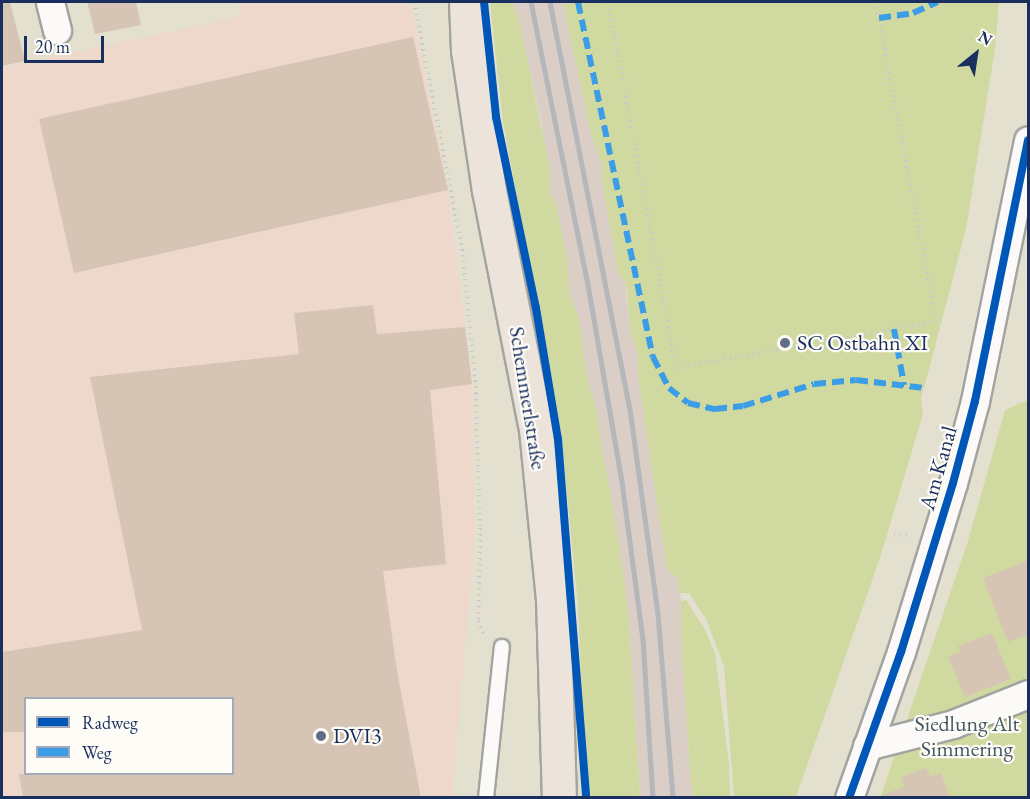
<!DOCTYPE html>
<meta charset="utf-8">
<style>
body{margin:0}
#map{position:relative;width:1030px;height:799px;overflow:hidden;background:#e4e0cf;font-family:"EB Garamond",serif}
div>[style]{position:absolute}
.built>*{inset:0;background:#eed8cc}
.industrial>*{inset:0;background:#dacec7}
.green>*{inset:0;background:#d0d99f}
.building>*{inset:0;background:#d6c5b5}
.path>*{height:4px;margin-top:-2px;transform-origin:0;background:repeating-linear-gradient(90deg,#cacaca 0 1.5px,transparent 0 6px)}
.roads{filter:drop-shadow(2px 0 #a3a4a0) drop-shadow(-2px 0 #a3a4a0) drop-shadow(0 2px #a3a4a0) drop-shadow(0 -2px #a3a4a0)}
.lane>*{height:14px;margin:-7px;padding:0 7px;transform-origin:7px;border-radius:7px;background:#fbfaf8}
.street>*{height:27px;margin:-13.5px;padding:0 13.5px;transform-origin:13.5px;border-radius:13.5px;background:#fbfaf8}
.primary>*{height:33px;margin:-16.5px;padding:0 16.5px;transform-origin:16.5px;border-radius:16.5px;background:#ece4db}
.rail>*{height:4.5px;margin:-2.25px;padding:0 2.25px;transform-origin:2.25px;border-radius:2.25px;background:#b5b7ba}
.quiet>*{height:6px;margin-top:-3px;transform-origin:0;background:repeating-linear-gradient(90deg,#3b9de6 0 12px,transparent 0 18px)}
.cycleway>*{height:8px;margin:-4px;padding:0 4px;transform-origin:4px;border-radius:4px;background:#0057b8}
.dots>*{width:16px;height:16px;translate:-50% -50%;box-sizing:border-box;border:3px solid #fdfcf7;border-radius:50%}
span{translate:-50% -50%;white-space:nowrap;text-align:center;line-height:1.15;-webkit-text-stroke:4.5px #fdfcf7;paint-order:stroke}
.poi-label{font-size:22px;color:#1b2f5e}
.left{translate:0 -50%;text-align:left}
.street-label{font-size:22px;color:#1b2f5e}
.park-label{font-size:22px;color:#445864}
.frame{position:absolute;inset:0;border:3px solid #1b2f5e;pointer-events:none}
.legend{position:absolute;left:24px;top:697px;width:210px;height:78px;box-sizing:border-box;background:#fdfcf7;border:2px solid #a3aaba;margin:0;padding:8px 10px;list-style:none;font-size:18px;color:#1b2f5e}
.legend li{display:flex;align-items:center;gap:12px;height:30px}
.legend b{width:30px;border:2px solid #a3aaba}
.north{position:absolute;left:946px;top:24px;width:60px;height:60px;-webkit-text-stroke:4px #fdfcf7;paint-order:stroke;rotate:30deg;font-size:16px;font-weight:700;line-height:24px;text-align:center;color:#1b2f5e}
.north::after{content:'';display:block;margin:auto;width:21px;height:27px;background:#1b2f5e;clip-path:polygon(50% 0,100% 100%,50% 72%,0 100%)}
.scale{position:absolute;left:24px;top:36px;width:80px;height:27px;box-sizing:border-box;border:3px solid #1b2f5e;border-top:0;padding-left:8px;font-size:18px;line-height:21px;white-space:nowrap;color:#1b2f5e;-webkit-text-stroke:4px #fdfcf7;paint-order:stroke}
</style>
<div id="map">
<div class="built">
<div style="clip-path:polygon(evenodd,239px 2px,411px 2px,448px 190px,472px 384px,475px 534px,452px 797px,2px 797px,2px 68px,242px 16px,239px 2px,26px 698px,232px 698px,232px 774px,26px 774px,26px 698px)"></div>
</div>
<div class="industrial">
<div style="clip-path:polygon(512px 2px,563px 2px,591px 134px,602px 165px,602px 180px,618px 274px,625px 280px,630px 332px,638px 353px,638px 376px,667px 569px,677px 578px,681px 601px,681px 641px,692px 797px,640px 797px,629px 617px,622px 563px,595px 404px,587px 378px,579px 319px,571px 302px,567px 283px,568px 263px,557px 208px,551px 193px,541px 121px,524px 44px)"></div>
</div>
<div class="green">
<div style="clip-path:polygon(490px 2px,512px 2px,519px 19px,549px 164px,551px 193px,557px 208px,568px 263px,569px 293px,579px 319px,587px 378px,595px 404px,622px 563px,629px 617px,640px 797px,590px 797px,583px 732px,578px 604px,561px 435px,503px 122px)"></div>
<div style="clip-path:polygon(563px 2px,999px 2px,995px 49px,966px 229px,921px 399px,923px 414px,880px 558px,796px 797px,734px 797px,724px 666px,706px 619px,689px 593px,679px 593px,677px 578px,667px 569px,638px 376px,638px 353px,630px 332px,627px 292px,625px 280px,618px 274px,602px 180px,602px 165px,591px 134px)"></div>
<div style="clip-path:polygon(1028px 400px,1028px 797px,880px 798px,968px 541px,1005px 410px)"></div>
<div style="clip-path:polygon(686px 600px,705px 630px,715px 653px,729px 764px,730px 797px,692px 797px,681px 641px,681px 601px)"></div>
</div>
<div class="building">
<div style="clip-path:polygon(2px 2px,10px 2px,25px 61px,2px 66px)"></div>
<div style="clip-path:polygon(87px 2px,136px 2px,141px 25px,95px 34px)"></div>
<div style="clip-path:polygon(413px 37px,448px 190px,74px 273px,39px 119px)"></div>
<div style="clip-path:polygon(373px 305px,377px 334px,465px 327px,472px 384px,430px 390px,446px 564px,383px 571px,397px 671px,421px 798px,23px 798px,19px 774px,232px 774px,232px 699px,26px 699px,26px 732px,2px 732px,2px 652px,142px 630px,90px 377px,299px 354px,294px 313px)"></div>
<div style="clip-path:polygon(1029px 560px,1029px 634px,1008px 642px,983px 578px)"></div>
<div style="clip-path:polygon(992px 633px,1011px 679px,965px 697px,948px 657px,960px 652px,958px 646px)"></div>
<div style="clip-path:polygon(926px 768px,930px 777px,941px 773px,950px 798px,882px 798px,882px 795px,905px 787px,901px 777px)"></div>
</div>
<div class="path">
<div style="left:414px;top:2px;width:258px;rotate:79deg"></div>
<div style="left:463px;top:255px;width:139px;rotate:84.6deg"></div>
<div style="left:476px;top:393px;width:135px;rotate:88.3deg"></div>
<div style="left:480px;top:528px;width:93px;rotate:91.2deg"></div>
<div style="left:478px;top:621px;width:18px;rotate:68deg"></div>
<div style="left:608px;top:2px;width:372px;rotate:79.5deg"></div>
<div style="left:676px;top:368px;width:264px;rotate:-10.2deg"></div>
<div style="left:936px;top:321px;width:325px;rotate:-100.7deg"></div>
<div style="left:894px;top:535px;width:17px"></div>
</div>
<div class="roads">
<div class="lane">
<div style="left:486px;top:798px;width:152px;rotate:-84deg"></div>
</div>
<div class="street">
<div style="left:50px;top:2px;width:29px;rotate:76deg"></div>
<div style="left:867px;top:746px;width:89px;rotate:-14.3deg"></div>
<div style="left:953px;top:724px;width:81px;rotate:-21.8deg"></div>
<div style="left:849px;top:798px;width:155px;rotate:-70.4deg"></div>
<div style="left:901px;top:652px;width:177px;rotate:-72.9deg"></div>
<div style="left:953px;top:483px;width:85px;rotate:-75deg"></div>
<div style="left:975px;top:401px;width:266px;rotate:-78.5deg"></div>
</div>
<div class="primary">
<div style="left:466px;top:2px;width:48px;rotate:87.6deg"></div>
<div style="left:468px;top:50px;width:142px;rotate:81.5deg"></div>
<div style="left:489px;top:190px;width:244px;rotate:78.9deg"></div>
<div style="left:536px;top:429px;width:170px;rotate:84.3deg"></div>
<div style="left:553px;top:598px;width:200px;rotate:88.3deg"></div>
</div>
</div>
<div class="rail">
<div style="left:531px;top:2px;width:283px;rotate:78.6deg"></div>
<div style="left:587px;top:279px;width:206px;rotate:80.2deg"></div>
<div style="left:622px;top:482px;width:158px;rotate:82.4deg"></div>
<div style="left:643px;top:639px;width:159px;rotate:86.4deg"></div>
<div style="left:550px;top:2px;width:415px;rotate:78.9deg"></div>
<div style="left:630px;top:409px;width:207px;rotate:82.2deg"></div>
<div style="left:658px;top:614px;width:185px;rotate:85.3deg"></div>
</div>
<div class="quiet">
<div style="left:578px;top:2px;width:363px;rotate:78.1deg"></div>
<div style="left:653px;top:357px;width:35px;rotate:63deg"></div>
<div style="left:669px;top:388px;width:24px;rotate:38deg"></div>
<div style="left:688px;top:403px;width:28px;rotate:13deg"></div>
<div style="left:715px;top:409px;width:28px;rotate:-6deg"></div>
<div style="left:743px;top:406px;width:74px;rotate:-17.2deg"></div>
<div style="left:814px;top:384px;width:42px;rotate:-5.4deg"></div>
<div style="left:856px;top:380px;width:69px;rotate:6.6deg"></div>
<div style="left:879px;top:18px;width:34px;rotate:-8deg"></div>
<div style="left:913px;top:13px;width:27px;rotate:-24deg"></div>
<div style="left:894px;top:329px;width:57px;rotate:79.9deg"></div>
</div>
<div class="cycleway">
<div style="left:484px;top:2px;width:116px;rotate:84deg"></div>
<div style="left:496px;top:117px;width:195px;rotate:78.2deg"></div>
<div style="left:536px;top:308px;width:133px;rotate:80.5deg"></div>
<div style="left:558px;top:439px;width:360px;rotate:85.5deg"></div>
<div style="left:849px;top:798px;width:155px;rotate:-70.4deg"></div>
<div style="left:901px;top:652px;width:177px;rotate:-72.9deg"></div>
<div style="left:953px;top:483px;width:85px;rotate:-75deg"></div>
<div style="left:975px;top:401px;width:266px;rotate:-78.5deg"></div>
</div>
<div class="dots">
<div style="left:785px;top:343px;background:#616d86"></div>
<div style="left:321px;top:736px;background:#616d86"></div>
</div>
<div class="poi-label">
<span class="left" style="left:797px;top:343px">SC Ostbahn XI</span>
<span class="left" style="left:333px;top:736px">DVI3</span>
</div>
<div class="street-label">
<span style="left:528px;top:398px;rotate:81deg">Schemmerlstraße</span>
<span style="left:938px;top:468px;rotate:-74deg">Am Kanal</span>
</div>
<div class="park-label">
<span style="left:967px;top:736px">Siedlung Alt<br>Simmering</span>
</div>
<div class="frame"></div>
<ul class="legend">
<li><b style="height:8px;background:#0057b8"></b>Radweg</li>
<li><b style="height:8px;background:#3b9de6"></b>Weg</li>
</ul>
<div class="north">N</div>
<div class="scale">20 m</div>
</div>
